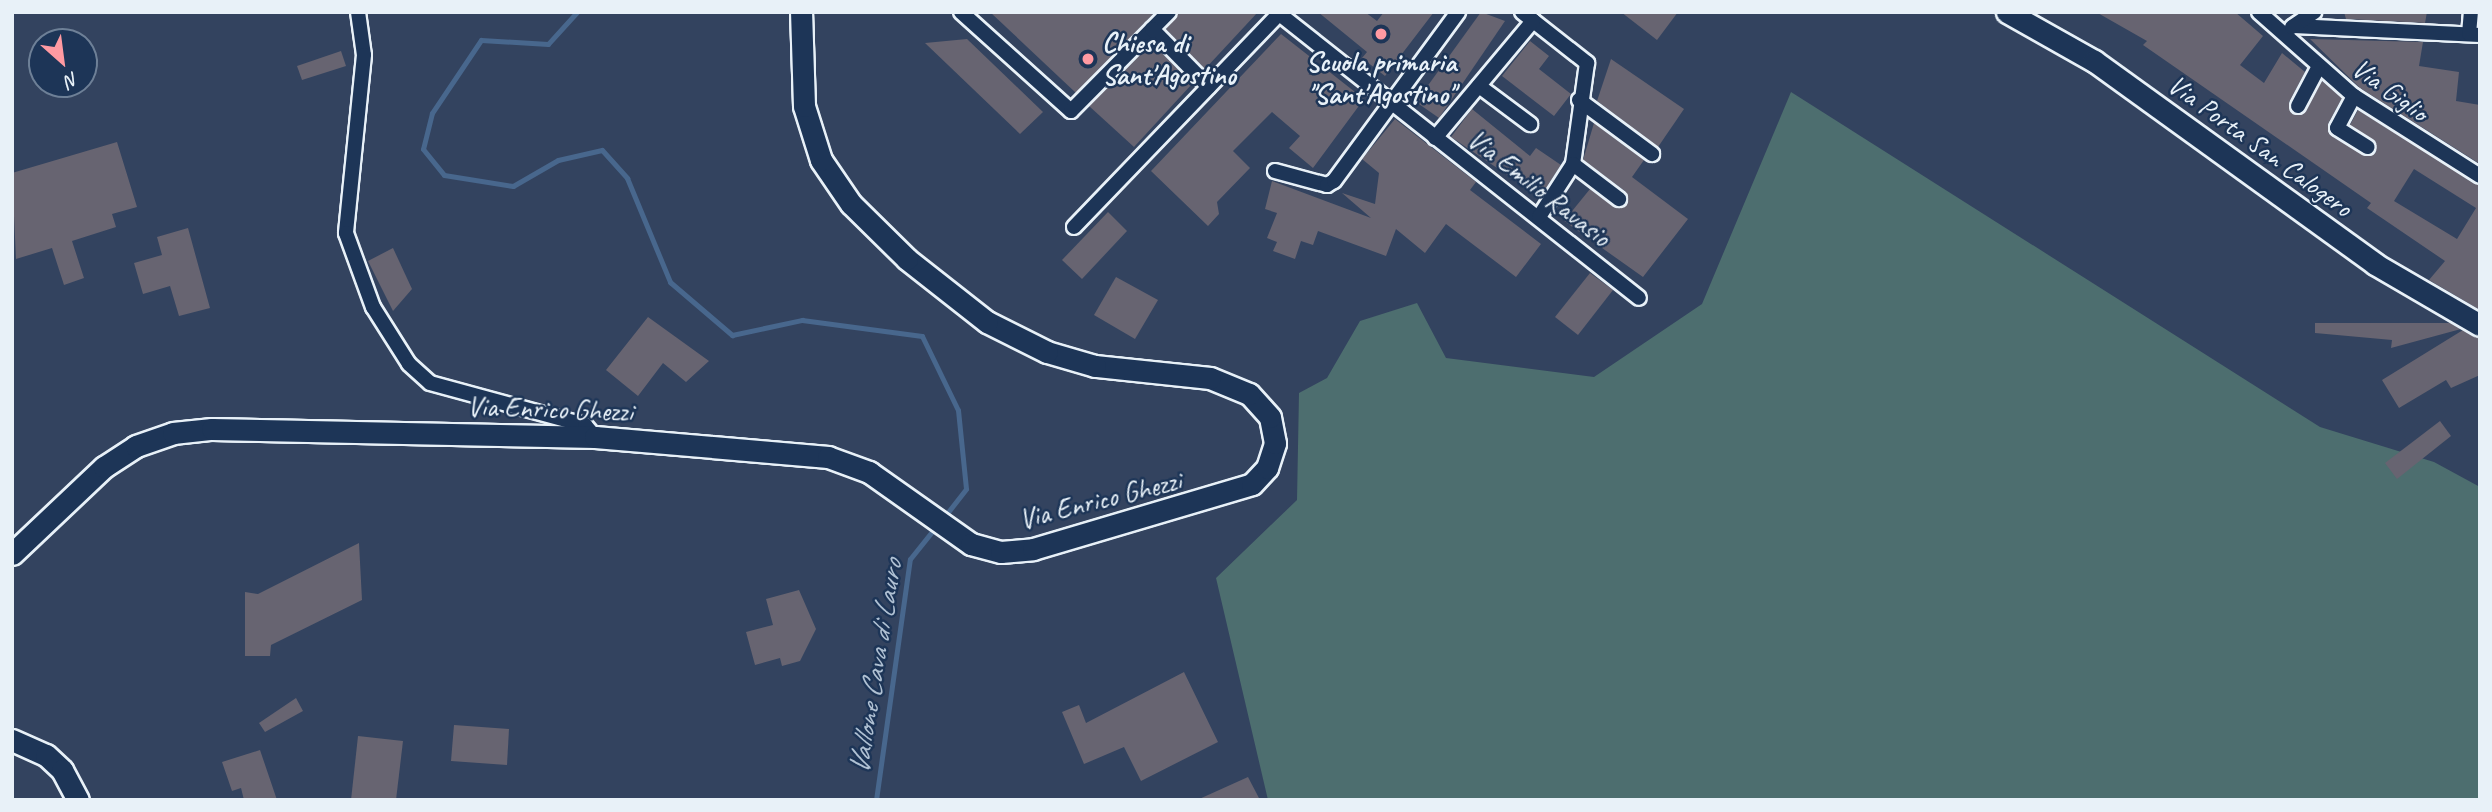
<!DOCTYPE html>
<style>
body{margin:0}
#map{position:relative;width:2492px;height:812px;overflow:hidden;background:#33435f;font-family:Caveat,sans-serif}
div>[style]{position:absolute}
.green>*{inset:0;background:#4d6e6f}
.stream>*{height:5px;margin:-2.5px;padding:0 2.5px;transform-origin:2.5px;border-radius:2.5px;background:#48678d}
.building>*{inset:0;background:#676471}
.roads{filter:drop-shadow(2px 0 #e8f1f8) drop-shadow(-2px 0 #e8f1f8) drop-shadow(0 2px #e8f1f8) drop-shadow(0 -2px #e8f1f8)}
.street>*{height:14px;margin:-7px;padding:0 7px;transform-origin:7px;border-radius:7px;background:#1d3557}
.secondary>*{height:21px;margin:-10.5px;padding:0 10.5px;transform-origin:10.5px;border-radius:10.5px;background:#1d3557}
.dots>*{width:19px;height:19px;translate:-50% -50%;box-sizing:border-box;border:4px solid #1d3557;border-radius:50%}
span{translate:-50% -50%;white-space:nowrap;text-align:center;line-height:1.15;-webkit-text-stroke:5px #1d3557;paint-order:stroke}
.poi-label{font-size:28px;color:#e8f1f8;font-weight:700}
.left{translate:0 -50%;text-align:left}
.street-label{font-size:28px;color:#e8f1f8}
.water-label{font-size:30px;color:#b0c1d3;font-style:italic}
.frame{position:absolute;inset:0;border:14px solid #e8f1f8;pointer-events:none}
.north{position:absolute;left:28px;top:28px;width:70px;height:70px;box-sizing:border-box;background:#1d3557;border:2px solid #6e8097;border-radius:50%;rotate:152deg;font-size:19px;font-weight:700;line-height:28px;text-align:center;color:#e8f1f8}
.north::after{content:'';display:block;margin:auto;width:24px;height:32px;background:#ff9aa2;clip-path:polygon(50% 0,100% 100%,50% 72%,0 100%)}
</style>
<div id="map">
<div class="green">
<div style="clip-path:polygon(1791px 92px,2320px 427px,2434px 462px,2480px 487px,2480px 800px,1268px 800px,1216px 578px,1297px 500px,1299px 393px,1327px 378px,1360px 321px,1417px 303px,1446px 358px,1594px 377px,1702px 304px)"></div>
</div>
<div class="stream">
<div style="left:577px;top:12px;width:43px;rotate:132.2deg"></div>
<div style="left:548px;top:44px;width:67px;rotate:-176.6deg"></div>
<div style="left:481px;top:40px;width:88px;rotate:123.9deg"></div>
<div style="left:432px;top:113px;width:37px;rotate:104deg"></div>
<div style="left:423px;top:149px;width:33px;rotate:51deg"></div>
<div style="left:444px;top:175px;width:70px;rotate:9.1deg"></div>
<div style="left:513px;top:186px;width:52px;rotate:-30deg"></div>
<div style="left:558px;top:160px;width:45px;rotate:-12.8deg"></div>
<div style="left:602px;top:150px;width:38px;rotate:48deg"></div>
<div style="left:627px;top:178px;width:113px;rotate:67.5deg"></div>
<div style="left:670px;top:282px;width:82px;rotate:40.5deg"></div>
<div style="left:732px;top:335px;width:72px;rotate:-12.1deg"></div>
<div style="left:802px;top:320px;width:121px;rotate:7.6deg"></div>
<div style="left:922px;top:336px;width:82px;rotate:64.1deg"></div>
<div style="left:958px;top:410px;width:79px;rotate:84.2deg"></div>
<div style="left:966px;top:489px;width:36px;rotate:128deg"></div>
<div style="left:876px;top:800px;width:243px;rotate:-82deg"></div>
<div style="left:910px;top:559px;width:45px;rotate:-51.3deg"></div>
</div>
<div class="building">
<div style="clip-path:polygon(990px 12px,1155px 12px,1076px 93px)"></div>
<div style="clip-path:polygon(1178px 12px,1258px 12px,1205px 69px,1166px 29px)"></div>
<div style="clip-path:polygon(1318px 12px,1365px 12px,1377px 21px,1384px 12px,1434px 12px,1385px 76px,1362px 58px,1367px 52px)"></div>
<div style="clip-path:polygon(1481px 12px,1505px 21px,1439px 118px,1416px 102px)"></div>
<div style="clip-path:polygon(1621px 12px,1678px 12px,1657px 40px)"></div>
<div style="clip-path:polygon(evenodd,2096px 12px,2235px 12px,2263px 36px,2240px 65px,2264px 83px,2282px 53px,2305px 72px,2289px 102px,2293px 114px,2306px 111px,2322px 81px,2342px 98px,2328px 124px,2332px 136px,2364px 155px,2376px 153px,2376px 142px,2350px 125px,2358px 110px,2480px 186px,2480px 310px,2429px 280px,2445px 261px,2367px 208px,2371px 203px,2143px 45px,2147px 41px,2096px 12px,2414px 169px,2476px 208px,2457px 239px,2394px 201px,2414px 169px)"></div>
<div style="clip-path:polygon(2344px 12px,2427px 12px,2425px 23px,2346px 19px)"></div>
<div style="clip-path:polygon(1281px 34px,1364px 99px,1313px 168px,1289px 148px,1300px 136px,1272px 112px,1233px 151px,1250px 168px,1217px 202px,1219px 214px,1208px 226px,1151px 171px)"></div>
<div style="clip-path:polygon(967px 39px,1043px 112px,1020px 134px,925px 43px)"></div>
<div style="clip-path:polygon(2310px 39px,2423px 42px,2419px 66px,2459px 72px,2456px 101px,2480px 105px,2480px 164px,2360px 88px)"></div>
<div style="clip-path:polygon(1530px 41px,1549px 56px,1539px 69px,1571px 94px,1554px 116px,1502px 76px)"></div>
<div style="clip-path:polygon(1152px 43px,1192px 84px,1134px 147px,1089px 106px)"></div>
<div style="clip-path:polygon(341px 51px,346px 66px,302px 80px,297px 66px)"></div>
<div style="clip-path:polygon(1611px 59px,1684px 109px,1658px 147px,1597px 101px)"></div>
<div style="clip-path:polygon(1472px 109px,1530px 156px,1536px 148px,1561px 165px,1540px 197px,1451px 137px)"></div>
<div style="clip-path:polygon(1395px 119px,1476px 182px,1470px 190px,1541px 244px,1516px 277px,1446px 224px,1425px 253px,1396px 229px,1386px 256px,1318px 231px,1313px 245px,1301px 241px,1295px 259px,1273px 251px,1277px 242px,1267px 238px,1277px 213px,1265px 209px,1272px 181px,1371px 218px,1342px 193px,1375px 204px,1379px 173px,1362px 159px)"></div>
<div style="clip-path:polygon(1594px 123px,1644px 160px,1632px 177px,1688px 219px,1643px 277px,1564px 221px,1590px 189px,1617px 208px,1628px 201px,1625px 191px,1583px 160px)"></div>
<div style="clip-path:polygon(117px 142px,137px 207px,112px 214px,116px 227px,72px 241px,84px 278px,64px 285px,52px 248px,16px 259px,12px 173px)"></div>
<div style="clip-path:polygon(1108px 212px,1127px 231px,1082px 279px,1062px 260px)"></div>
<div style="clip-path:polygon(188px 228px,210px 308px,179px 316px,170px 286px,143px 294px,134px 263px,162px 255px,157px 237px)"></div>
<div style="clip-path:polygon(393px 248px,412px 289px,393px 311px,368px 261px)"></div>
<div style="clip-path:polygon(1590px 273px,1613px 290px,1578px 335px,1555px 317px)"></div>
<div style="clip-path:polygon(1116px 277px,1158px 300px,1135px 339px,1094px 315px)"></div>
<div style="clip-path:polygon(648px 317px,709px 361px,686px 382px,663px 363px,638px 396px,606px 370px)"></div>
<div style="clip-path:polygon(2315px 323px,2451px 323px,2461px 329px,2391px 348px,2392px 340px,2315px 333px)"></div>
<div style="clip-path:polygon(2463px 330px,2480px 338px,2480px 375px,2451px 388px,2446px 380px,2399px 408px,2382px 380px)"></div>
<div style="clip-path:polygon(2440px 421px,2451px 436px,2397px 479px,2385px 463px)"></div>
<div style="clip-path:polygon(359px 543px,362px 600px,271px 645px,270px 656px,245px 656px,245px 592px,258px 594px)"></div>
<div style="clip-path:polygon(799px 590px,816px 629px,800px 661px,782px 666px,780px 658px,755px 665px,746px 632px,773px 625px,766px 599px)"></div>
<div style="clip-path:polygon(1184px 672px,1218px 742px,1141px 781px,1124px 747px,1084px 764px,1062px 712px,1079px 705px,1086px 723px)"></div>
<div style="clip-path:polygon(296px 698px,303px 711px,265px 732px,259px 723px)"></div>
<div style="clip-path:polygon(454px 725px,509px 729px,507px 765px,451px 761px)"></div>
<div style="clip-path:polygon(358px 736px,403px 741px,396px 800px,351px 800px)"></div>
<div style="clip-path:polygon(260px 750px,277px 800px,244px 800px,241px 788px,232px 791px,222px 762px)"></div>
<div style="clip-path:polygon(1248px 777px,1260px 800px,1197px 800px)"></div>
</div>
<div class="roads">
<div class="street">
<div style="left:358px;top:12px;width:43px;rotate:82.1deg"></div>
<div style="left:364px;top:55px;width:179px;rotate:95.8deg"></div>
<div style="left:346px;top:233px;width:79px;rotate:70deg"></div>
<div style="left:373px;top:307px;width:67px;rotate:57.7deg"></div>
<div style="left:409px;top:364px;width:28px;rotate:42deg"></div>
<div style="left:430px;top:383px;width:161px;rotate:15.2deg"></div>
<div style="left:585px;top:425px;width:16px;rotate:50deg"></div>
<div style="left:961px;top:12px;width:148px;rotate:42deg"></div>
<div style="left:1071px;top:111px;width:139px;rotate:-45.3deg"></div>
<div style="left:1277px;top:12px;width:461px;rotate:38.3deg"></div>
<div style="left:1522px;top:12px;width:83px;rotate:38.1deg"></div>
<div style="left:1587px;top:63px;width:102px;rotate:97.9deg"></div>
<div style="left:1573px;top:164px;width:63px;rotate:122.7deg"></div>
<div style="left:2259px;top:12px;width:127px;rotate:41.5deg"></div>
<div style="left:2354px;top:96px;width:149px;rotate:32.4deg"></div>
<div style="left:2294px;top:26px;width:186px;rotate:2.8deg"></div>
<div style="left:2292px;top:27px;width:27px;rotate:-34deg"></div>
<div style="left:1152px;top:29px;width:81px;rotate:45.5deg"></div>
<div style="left:2469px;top:34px;width:22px;rotate:-85deg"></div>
<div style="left:1479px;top:86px;width:64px;rotate:36.7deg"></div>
<div style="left:2354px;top:96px;width:36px;rotate:118deg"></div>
<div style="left:2337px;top:128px;width:36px;rotate:32deg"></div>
<div style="left:1579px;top:100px;width:91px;rotate:36.5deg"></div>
<div style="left:2298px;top:106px;width:43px;rotate:-62.2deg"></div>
<div style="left:1435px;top:138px;width:153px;rotate:-50.1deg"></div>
<div style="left:1573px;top:164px;width:58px;rotate:37.3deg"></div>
<div style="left:1275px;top:171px;width:54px;rotate:15.1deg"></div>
<div style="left:1327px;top:185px;width:8px;rotate:-30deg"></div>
<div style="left:1334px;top:181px;width:210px;rotate:-53.7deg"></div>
<div style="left:1074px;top:227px;width:296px;rotate:-46.1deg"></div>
</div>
<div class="secondary">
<div style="left:2007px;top:12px;width:100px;rotate:29.4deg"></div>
<div style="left:2094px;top:61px;width:347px;rotate:35.8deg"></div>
<div style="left:2375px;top:264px;width:121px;rotate:30.2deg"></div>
<div style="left:12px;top:554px;width:127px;rotate:-43.4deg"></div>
<div style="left:104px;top:467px;width:38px;rotate:-33deg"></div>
<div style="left:136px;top:446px;width:39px;rotate:-19deg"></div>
<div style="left:173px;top:433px;width:39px;rotate:-6deg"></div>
<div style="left:212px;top:429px;width:383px;rotate:1.2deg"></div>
<div style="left:595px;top:437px;width:234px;rotate:4.9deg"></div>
<div style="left:828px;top:457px;width:44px;rotate:20.1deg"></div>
<div style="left:869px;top:472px;width:125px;rotate:35.2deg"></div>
<div style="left:971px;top:544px;width:31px;rotate:15deg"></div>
<div style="left:1001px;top:552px;width:32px;rotate:-5deg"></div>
<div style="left:1033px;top:549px;width:228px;rotate:-16.5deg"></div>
<div style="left:1252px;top:484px;width:22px;rotate:-47deg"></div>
<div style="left:1267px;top:468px;width:26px;rotate:-72deg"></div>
<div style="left:1275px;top:443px;width:26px;rotate:-101deg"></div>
<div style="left:1270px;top:417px;width:31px;rotate:-132deg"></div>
<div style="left:1249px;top:394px;width:42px;rotate:-157.7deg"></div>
<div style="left:1210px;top:378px;width:116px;rotate:-174deg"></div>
<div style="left:1095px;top:366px;width:50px;rotate:-163.7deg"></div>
<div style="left:1047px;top:352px;width:67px;rotate:-153.4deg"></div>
<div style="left:987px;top:322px;width:102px;rotate:-141.8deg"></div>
<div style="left:907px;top:259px;width:78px;rotate:-135.5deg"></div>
<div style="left:851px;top:204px;width:53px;rotate:-124.3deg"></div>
<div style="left:821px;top:160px;width:57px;rotate:-107.5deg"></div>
<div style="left:804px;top:106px;width:94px;rotate:-91.8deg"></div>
<div style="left:12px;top:740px;width:37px;rotate:24deg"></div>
<div style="left:46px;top:755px;width:22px;rotate:43deg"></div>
<div style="left:62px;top:770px;width:34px;rotate:62deg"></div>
</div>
</div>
<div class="dots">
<div style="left:1381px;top:34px;background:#ff9aa2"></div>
<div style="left:1088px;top:59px;background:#ff9aa2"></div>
</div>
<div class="poi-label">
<span class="left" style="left:1102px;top:59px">Chiesa di<br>Sant'Agostino</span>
<span style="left:1381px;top:78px">Scuola primaria<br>"Sant'Agostino"</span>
</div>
<div class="street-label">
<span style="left:2390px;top:90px;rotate:36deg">Via Giglio</span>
<span style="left:2260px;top:146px;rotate:36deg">Via Porta San Calogero</span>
<span style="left:1539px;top:188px;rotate:38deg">Via Emilio Ravasio</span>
<span style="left:550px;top:409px;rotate:2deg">Via Enrico Ghezzi</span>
<span style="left:1100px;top:500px;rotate:-14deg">Via Enrico Ghezzi</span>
</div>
<div class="water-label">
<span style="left:875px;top:667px;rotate:-81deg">Vallone Cava di Lauro</span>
</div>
<div class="frame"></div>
<div class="north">N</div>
</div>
